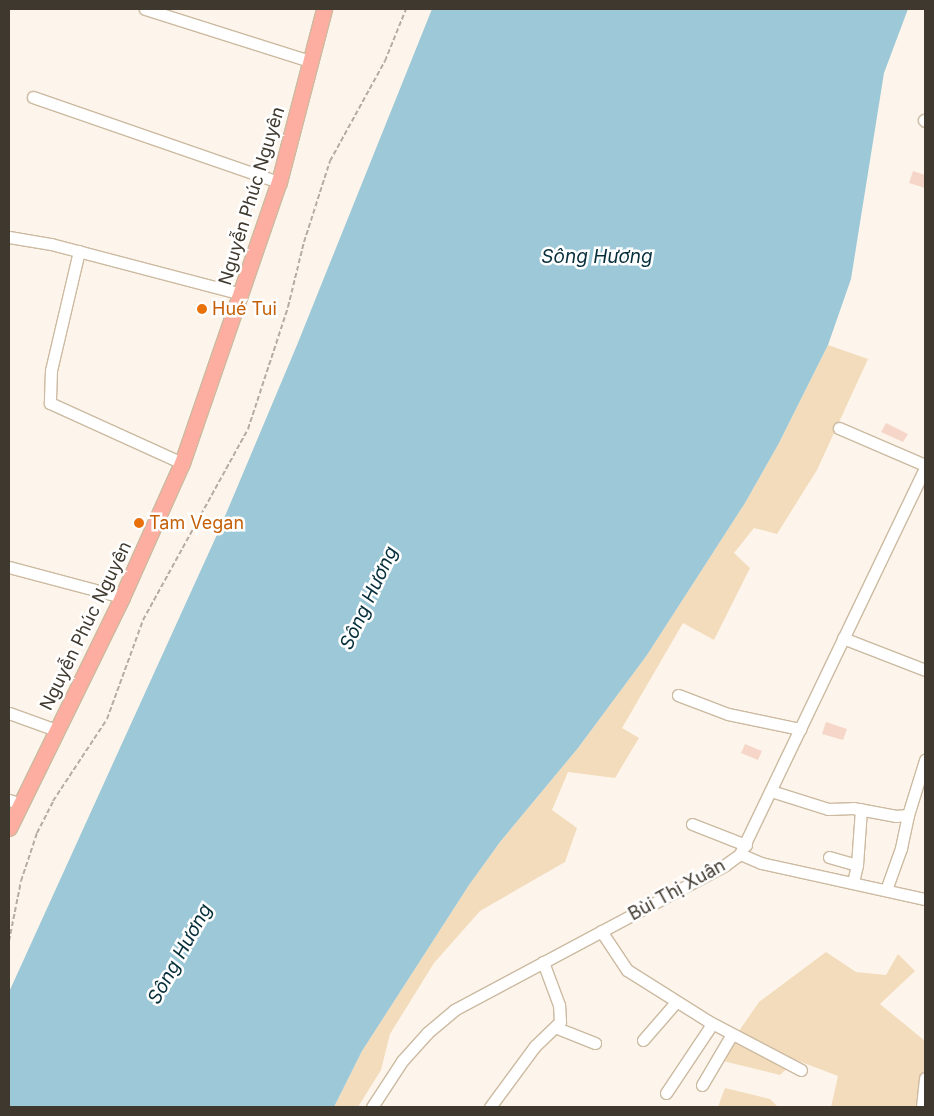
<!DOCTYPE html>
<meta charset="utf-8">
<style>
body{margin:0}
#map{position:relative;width:934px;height:1116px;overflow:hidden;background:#fdf5eb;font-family:Inter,sans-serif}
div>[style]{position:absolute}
.green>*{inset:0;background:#f3dcbc}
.water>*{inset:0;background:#9dc8d7}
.building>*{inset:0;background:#f5d6c9}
.path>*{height:2px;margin-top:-1px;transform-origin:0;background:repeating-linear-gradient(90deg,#b5ada3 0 5px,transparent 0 7.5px)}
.roads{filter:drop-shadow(1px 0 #ccbaa1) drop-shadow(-1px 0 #ccbaa1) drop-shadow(0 1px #ccbaa1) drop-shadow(0 -1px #ccbaa1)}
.minor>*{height:11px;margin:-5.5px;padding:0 5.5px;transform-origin:5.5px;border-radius:5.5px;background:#fff}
.major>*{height:15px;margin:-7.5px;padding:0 7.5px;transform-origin:7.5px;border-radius:7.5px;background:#feaea0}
.dots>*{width:14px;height:14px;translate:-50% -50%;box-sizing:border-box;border:2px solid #fff;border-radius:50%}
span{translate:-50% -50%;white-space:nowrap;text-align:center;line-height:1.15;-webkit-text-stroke:5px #fff;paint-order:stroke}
.street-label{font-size:18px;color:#3f382e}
.food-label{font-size:18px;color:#c56008}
.left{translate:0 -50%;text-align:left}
.water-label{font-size:19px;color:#062f3b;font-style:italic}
.frame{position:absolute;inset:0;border:10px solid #3f382e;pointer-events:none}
</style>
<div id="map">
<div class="green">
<div style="clip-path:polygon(828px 345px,868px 359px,817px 470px,777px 534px,754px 528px,734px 553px,750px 568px,714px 640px,683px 623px,622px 728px,639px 738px,615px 778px,568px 772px,552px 810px,577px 828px,565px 862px,480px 911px,434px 963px,390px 1034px,381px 1070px,358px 1107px,334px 1107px,362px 1051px,469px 885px,500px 842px,578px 748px,647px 655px,745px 503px,779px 443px)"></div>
<div style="clip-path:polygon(826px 952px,856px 972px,886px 975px,898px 954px,915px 971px,880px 1004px,925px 1041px,925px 1107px,831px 1107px,838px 1076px,796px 1060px,780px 1075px,719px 1060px,759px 1002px)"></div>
<div style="clip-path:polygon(725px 1088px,770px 1099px,778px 1107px,718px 1107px)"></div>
</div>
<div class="water">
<div style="clip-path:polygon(432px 9px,908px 9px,884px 73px,851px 279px,828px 345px,779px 443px,745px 503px,647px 655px,578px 748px,500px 842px,469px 885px,362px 1051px,334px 1107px,9px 1107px,9px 992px,220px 528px,297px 345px)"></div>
</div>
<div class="building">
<div style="clip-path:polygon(913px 171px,925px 175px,925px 188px,909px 183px)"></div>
<div style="clip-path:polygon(886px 423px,908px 434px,903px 442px,881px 432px)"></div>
<div style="clip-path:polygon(826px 722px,847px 729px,843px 740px,822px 734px)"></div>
<div style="clip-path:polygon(745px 744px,762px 751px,758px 760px,741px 753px)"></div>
</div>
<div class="path">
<div style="left:9px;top:941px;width:61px;rotate:-78.7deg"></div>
<div style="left:21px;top:881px;width:51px;rotate:-71.6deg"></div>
<div style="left:37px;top:833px;width:36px;rotate:-63deg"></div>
<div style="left:53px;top:801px;width:98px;rotate:-56.6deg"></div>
<div style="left:107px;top:719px;width:105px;rotate:-70deg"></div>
<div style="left:143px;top:620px;width:218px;rotate:-61.2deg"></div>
<div style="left:248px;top:429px;width:128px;rotate:-71.8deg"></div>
<div style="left:288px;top:307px;width:67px;rotate:-76.2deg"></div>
<div style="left:304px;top:242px;width:85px;rotate:-72.2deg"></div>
<div style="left:330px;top:161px;width:114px;rotate:-61.2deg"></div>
<div style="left:385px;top:61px;width:56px;rotate:-68deg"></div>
</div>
<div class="roads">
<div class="minor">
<div style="left:145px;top:9px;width:173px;rotate:17.5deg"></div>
<div style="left:33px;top:97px;width:260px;rotate:19.1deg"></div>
<div style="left:924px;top:120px;width:1px;rotate:45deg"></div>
<div style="left:9px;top:237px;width:43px;rotate:9.5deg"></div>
<div style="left:51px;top:244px;width:197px;rotate:14.7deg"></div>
<div style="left:79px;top:251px;width:122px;rotate:103.2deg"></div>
<div style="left:51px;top:370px;width:33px;rotate:92deg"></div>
<div style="left:50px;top:403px;width:145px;rotate:24.4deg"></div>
<div style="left:839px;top:428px;width:94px;rotate:23.3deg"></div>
<div style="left:9px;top:567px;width:117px;rotate:14.9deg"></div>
<div style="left:843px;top:638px;width:88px;rotate:21.3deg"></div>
<div style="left:678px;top:695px;width:53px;rotate:20.8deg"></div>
<div style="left:728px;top:714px;width:74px;rotate:11.8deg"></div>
<div style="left:9px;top:713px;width:50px;rotate:19.9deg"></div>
<div style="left:771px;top:791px;width:60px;rotate:17.5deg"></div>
<div style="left:828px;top:809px;width:25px;rotate:-2deg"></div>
<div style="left:853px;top:808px;width:44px;rotate:10.5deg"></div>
<div style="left:896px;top:816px;width:12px;rotate:-5deg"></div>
<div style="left:908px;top:815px;width:58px;rotate:-72.8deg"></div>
<div style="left:9px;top:800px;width:13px;rotate:18deg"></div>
<div style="left:692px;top:824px;width:58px;rotate:21.3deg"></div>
<div style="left:740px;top:854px;width:23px;rotate:23deg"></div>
<div style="left:761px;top:863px;width:168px;rotate:12.4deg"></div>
<div style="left:829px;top:857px;width:29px;rotate:16deg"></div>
<div style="left:857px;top:865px;width:18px;rotate:103deg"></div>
<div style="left:857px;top:865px;width:56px;rotate:-85.9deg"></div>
<div style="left:886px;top:890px;width:45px;rotate:-70.3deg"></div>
<div style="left:901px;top:848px;width:34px;rotate:-78deg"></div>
<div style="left:601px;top:931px;width:47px;rotate:56.3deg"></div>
<div style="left:627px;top:970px;width:96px;rotate:32.2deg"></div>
<div style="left:708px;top:1021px;width:105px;rotate:27.8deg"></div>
<div style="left:557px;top:1028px;width:41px;rotate:21.5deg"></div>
<div style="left:643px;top:1040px;width:50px;rotate:-49deg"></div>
<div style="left:702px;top:1085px;width:59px;rotate:-59.5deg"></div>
<div style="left:666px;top:1093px;width:83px;rotate:-56.3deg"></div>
<div style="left:372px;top:1107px;width:55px;rotate:-56.9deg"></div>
<div style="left:402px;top:1061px;width:38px;rotate:-48deg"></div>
<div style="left:427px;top:1033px;width:35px;rotate:-40deg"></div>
<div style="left:454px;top:1010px;width:307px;rotate:-28.1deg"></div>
<div style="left:725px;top:865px;width:19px;rotate:-36deg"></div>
<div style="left:740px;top:854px;width:428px;rotate:-64.4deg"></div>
<div style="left:490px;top:1107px;width:76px;rotate:-53.6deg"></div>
<div style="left:535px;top:1046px;width:35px;rotate:-44deg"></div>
<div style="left:560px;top:1022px;width:17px;rotate:-93deg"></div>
<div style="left:559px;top:1005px;width:46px;rotate:-110.4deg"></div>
<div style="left:922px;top:1107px;width:29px;rotate:-84deg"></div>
</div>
<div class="major">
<div style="left:9px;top:828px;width:257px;rotate:-63.9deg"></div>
<div style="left:122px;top:597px;width:147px;rotate:-65.9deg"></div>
<div style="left:182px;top:463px;width:297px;rotate:-71deg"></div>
<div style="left:279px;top:182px;width:179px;rotate:-75.4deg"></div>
</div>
</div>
<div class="dots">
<div style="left:202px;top:309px;background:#e8710a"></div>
<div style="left:139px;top:523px;background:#e8710a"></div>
</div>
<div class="street-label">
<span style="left:252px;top:196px;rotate:-73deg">Nguyễn Phúc Nguyên</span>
<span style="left:86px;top:626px;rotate:-64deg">Nguyễn Phúc Nguyên</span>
<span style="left:677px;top:890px;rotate:-29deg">Bùi Thị Xuân</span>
</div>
<div class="food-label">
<span class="left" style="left:212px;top:309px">Hué Tui</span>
<span class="left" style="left:149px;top:523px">Tam Vegan</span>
</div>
<div class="water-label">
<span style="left:597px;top:257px">Sông Hương</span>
<span style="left:369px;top:598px;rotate:-65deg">Sông Hương</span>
<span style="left:180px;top:954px;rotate:-61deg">Sông Hương</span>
</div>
<div class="frame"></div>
</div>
